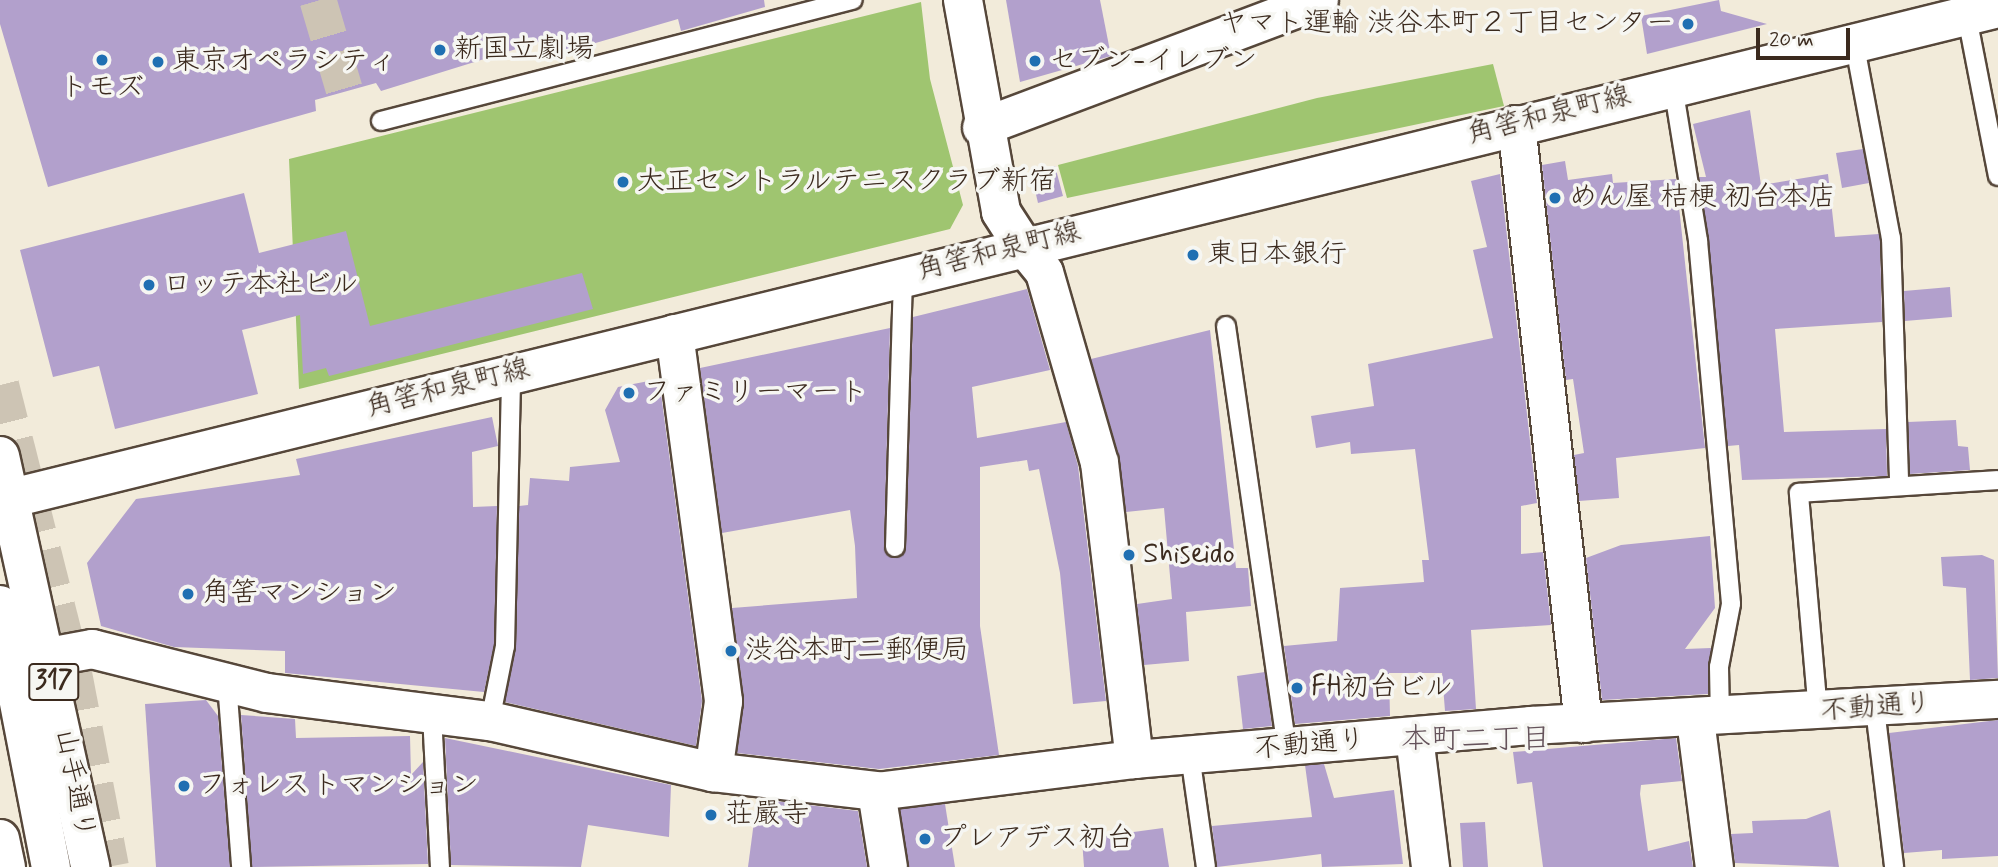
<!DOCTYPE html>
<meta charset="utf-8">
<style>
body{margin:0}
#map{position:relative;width:1998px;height:867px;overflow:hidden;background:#f2ebda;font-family:Mynerve,"Klee One",sans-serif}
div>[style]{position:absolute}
.green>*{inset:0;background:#9fc570}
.building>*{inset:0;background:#b2a0cc}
.street-tunnel>*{height:37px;margin-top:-18.5px;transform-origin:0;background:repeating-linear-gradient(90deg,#cdc4b4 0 37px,transparent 0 55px)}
.highway-tunnel>*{height:38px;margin-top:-19px;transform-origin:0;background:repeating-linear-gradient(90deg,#cdc4b4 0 38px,transparent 0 57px)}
.roads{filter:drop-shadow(2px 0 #56473a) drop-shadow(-2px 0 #56473a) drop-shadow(0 2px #56473a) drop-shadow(0 -2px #56473a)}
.lane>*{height:18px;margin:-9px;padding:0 9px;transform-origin:9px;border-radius:9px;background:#fff}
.street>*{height:37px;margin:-18.5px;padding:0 18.5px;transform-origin:18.5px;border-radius:18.5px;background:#fff}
.secondary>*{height:38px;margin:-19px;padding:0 19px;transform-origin:19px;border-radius:19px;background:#fff}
.primary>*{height:38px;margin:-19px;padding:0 19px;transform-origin:19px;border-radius:19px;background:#fff}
.highway>*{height:38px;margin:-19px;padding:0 19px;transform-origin:19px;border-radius:19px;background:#fff}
.dots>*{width:19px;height:19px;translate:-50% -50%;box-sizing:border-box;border:4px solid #f6f6f2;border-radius:50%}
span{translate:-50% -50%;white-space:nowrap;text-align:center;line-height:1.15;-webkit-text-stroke:7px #f6f6f2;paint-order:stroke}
.shield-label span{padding:2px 5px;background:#f6f6f2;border:2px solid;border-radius:5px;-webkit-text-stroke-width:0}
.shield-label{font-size:26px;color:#3b2a1e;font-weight:700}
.poi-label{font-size:28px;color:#3b2a1e}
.right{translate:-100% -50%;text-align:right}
.left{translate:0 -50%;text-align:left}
.street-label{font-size:28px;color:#3b2a1e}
.neighbourhood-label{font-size:30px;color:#65535b}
.scale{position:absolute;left:1756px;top:28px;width:94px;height:32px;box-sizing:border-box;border:4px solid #3b2a1e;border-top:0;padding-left:9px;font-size:21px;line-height:24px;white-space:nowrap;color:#3b2a1e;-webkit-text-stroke:5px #f6f6f2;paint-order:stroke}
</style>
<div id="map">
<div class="green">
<div style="clip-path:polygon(921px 2px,930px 79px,963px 205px,950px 229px,299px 389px,289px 159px)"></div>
<div style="clip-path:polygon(1493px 64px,1504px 106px,1067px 198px,1058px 165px,1317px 98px)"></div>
</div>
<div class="building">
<div style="clip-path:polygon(0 0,764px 0,765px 7px,681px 31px,678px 19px,544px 58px,539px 42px,381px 91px,376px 83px,315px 100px,316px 111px,48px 187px,0 24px)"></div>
<div style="clip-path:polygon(1006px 0,1100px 0,1111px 56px,1020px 82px)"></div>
<div style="clip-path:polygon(1719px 0,1721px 11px,1767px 24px,1647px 54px,1641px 16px)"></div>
<div style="clip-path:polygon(1750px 110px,1761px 185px,1828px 174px,1835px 237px,1879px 234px,1880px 239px,1882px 322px,1775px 329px,1784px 432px,1886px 429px,1887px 476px,1742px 480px,1739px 445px,1728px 446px,1699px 177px,1706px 177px,1693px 124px)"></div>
<div style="clip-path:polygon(1863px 149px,1869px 183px,1842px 188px,1836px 153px)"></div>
<div style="clip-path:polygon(1565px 161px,1568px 180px,1612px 174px,1613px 183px,1676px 179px,1705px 448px,1616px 458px,1619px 498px,1579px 501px,1574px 455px,1584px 453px,1573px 379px,1566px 380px,1542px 165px)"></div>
<div style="clip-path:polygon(1055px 166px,1063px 196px,1038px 203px,1031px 173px)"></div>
<div style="clip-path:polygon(1500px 174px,1537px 503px,1521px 506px,1521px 554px,1543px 552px,1551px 625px,1471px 630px,1476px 709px,1445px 711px,1442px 673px,1389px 673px,1390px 716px,1295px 724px,1284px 646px,1337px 641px,1340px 588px,1424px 582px,1422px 560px,1429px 560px,1415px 449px,1351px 454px,1350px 442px,1316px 448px,1311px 416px,1374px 406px,1368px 364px,1493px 338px,1473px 250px,1487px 247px,1471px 181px)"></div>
<div style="clip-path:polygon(244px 193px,259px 253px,346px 231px,370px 326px,582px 273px,593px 309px,329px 376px,326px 368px,303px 374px,300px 315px,242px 330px,258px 394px,115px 429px,99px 366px,53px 377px,20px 250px)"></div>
<div style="clip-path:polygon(1950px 287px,1952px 317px,1905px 321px,1904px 291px)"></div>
<div style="clip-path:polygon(1027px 289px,1050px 370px,972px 387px,977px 438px,1066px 422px,1078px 466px,1106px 701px,1073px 704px,1060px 573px,1039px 469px,1029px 471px,1027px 460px,980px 467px,980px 626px,999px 755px,879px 769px,737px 753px,744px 699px,732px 608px,857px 598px,855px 546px,850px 510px,722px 533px,700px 368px,890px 328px,884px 547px,888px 556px,900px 557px,906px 547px,913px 317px)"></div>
<div style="clip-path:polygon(1210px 330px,1236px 568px,1248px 568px,1251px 606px,1186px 612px,1189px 661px,1144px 665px,1137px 604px,1172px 599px,1164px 508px,1126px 512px,1119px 456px,1091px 359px)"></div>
<div style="clip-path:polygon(659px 379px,702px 701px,696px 746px,505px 702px,516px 646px,519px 506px,528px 505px,530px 478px,569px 481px,570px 467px,620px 462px,605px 410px,618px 387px)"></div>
<div style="clip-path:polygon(492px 417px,498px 446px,472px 452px,473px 507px,497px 506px,494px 645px,484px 692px,285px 673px,285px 651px,174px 647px,101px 626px,87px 563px,136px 499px,300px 475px,296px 459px)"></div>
<div style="clip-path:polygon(1956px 420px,1958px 446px,1968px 447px,1970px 470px,1910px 474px,1908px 422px)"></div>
<div style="clip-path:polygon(1710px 536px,1715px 608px,1685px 649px,1711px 648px,1708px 694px,1602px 700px,1586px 558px,1621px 545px)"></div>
<div style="clip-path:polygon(1982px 555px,1994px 560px,1998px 678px,1970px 680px,1966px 588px,1943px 586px,1941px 557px)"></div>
<div style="clip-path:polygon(1265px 672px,1272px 726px,1243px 729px,1237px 676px)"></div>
<div style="clip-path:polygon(206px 700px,218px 716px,230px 867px,156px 867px,145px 704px)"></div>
<div style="clip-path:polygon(241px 715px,295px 719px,296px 738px,410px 736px,411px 775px,423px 762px,428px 864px,252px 867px)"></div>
<div style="clip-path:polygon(1998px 720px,1998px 856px,1942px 859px,1942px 850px,1904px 853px,1889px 733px)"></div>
<div style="clip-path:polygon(445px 738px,671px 785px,669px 837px,588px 825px,581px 867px,451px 865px)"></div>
<div style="clip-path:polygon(1676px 738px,1682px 781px,1641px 785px,1640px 794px,1648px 851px,1689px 841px,1693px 867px,1543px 867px,1532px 782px,1517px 784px,1513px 752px)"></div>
<div style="clip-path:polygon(1324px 764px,1334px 798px,1394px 790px,1403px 864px,1322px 867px,1321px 854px,1217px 867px,1212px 826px,1312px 817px,1305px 765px)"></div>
<div style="clip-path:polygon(757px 799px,858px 811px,867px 867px,748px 867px)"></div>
<div style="clip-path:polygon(945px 804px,955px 867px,908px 867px,900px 809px)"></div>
<div style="clip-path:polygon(1830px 810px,1839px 867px,1735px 863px,1731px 834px,1753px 833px,1752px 821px,1806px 819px)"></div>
<div style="clip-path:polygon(1485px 822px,1488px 867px,1463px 867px,1460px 823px)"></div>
<div style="clip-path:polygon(1163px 828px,1169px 867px,1084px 867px,1082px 839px)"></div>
</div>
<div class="street-tunnel">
<div style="left:318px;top:0;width:109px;rotate:73.6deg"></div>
</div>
<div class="highway-tunnel">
<div style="left:0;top:385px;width:297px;rotate:75.8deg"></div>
<div style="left:73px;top:673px;width:197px;rotate:79.2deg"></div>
</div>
<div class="roads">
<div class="lane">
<div style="left:1967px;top:17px;width:162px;rotate:79deg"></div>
<div style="left:1854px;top:41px;width:200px;rotate:79.4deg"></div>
<div style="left:1891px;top:238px;width:246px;rotate:88.1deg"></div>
<div style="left:1673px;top:86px;width:157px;rotate:80.8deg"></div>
<div style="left:1698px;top:241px;width:364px;rotate:84.8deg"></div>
<div style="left:1731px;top:604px;width:64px;rotate:100.8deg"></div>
<div style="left:1719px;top:667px;width:51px;rotate:88.9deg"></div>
<div style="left:381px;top:121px;width:487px;rotate:-14.4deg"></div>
<div style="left:1226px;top:326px;width:425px;rotate:81.8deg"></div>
<div style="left:895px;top:547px;width:271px;rotate:-88.3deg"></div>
<div style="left:227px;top:683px;width:185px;rotate:85.6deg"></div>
<div style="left:1875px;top:709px;width:159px;rotate:83.1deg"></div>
<div style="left:1818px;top:712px;width:220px;rotate:-95deg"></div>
<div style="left:1799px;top:493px;width:199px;rotate:-3.7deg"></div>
<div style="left:432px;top:715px;width:152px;rotate:87deg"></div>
<div style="left:490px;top:721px;width:76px;rotate:-78.7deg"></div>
<div style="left:505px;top:646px;width:272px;rotate:-88.7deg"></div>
<div style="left:1190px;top:755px;width:113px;rotate:81.9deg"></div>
</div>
<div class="street">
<div style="left:1516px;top:124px;width:603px;rotate:83.62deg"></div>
<div style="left:981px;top:127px;width:361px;rotate:-20.6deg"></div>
<div style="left:1023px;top:246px;width:33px;rotate:51deg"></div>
<div style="left:1044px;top:272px;width:198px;rotate:73.9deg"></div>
<div style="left:1099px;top:462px;width:299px;rotate:83.3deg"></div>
<div style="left:674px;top:333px;width:371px;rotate:82.4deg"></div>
<div style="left:723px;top:701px;width:72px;rotate:98deg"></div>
<div style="left:1695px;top:719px;width:149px;rotate:82.7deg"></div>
<div style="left:1414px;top:736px;width:132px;rotate:83deg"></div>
<div style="left:888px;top:867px;width:77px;rotate:-99deg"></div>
<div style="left:876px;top:791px;width:260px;rotate:-7.1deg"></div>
<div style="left:1134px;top:759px;width:398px;rotate:-4.9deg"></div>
<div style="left:1531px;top:725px;width:468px;rotate:-3.2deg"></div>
</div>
<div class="secondary">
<div style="left:963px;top:0;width:215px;rotate:79.8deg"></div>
<div style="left:1001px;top:212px;width:40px;rotate:57.1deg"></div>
<div style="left:0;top:501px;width:2058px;rotate:-13.86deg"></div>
<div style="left:49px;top:657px;width:44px;rotate:-10.5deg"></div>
<div style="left:92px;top:649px;width:180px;rotate:14.1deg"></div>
<div style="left:267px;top:693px;width:225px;rotate:7.2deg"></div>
<div style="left:490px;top:721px;width:229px;rotate:12.9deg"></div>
<div style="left:713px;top:772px;width:164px;rotate:6.6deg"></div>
</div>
<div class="primary">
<div style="left:0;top:456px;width:421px;rotate:77.6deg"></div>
<div style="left:0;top:839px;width:29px;rotate:78deg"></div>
</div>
<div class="highway">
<div style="left:0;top:605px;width:267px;rotate:79deg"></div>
</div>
</div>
<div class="dots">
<div style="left:1688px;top:24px;background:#1f6fb2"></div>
<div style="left:440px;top:50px;background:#1f6fb2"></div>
<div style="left:102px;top:60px;background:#1f6fb2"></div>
<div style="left:1035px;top:61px;background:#1f6fb2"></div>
<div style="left:158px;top:62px;background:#1f6fb2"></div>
<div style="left:623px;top:182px;background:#1f6fb2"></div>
<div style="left:1555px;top:198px;background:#1f6fb2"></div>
<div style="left:1193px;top:255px;background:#1f6fb2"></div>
<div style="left:149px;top:285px;background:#1f6fb2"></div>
<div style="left:629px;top:393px;background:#1f6fb2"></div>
<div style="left:1129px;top:555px;background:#1f6fb2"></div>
<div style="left:188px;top:594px;background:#1f6fb2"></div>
<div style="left:731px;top:651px;background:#1f6fb2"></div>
<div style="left:1297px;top:688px;background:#1f6fb2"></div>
<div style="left:184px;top:786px;background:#1f6fb2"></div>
<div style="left:711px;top:815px;background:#1f6fb2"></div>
<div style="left:925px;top:839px;background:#1f6fb2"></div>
</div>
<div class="shield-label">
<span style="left:54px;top:682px">317</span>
</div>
<div class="poi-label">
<span class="right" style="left:1674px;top:24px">ヤマト運輸 渋谷本町２丁目センター</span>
<span class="left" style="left:454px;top:50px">新国立劇場</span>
<span class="left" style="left:1049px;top:61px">セブン-イレブン</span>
<span class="left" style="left:172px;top:62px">東京オペラシティ</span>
<span style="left:102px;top:88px">トモズ</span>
<span class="left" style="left:637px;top:182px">大正セントラルテニスクラブ新宿</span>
<span class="left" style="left:1569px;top:198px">めん屋 桔梗 初台本店</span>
<span class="left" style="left:1207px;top:255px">東日本銀行</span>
<span class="left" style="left:163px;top:285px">ロッテ本社ビル</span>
<span class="left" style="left:643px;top:393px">ファミリーマート</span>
<span class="left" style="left:1143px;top:555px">Shiseido</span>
<span class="left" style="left:202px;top:594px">角筈マンション</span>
<span class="left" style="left:745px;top:651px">渋谷本町二郵便局</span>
<span class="left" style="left:1311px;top:688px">FH初台ビル</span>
<span class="left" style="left:198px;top:786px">フォレストマンション</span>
<span class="left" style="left:725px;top:815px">荘嚴寺</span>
<span class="left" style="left:939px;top:839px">プレアデス初台</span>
</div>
<div class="street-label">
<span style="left:1549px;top:116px;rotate:-14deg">角筈和泉町線</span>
<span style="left:999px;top:252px;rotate:-14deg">角筈和泉町線</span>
<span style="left:448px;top:389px;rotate:-14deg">角筈和泉町線</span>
<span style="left:1876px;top:708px;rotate:-4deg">不動通り</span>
<span style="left:1310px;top:745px;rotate:-5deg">不動通り</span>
<span style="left:74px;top:784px;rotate:79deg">山手通り</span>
</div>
<div class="neighbourhood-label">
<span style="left:1476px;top:740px">本町二丁目</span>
</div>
<div class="scale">20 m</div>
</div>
